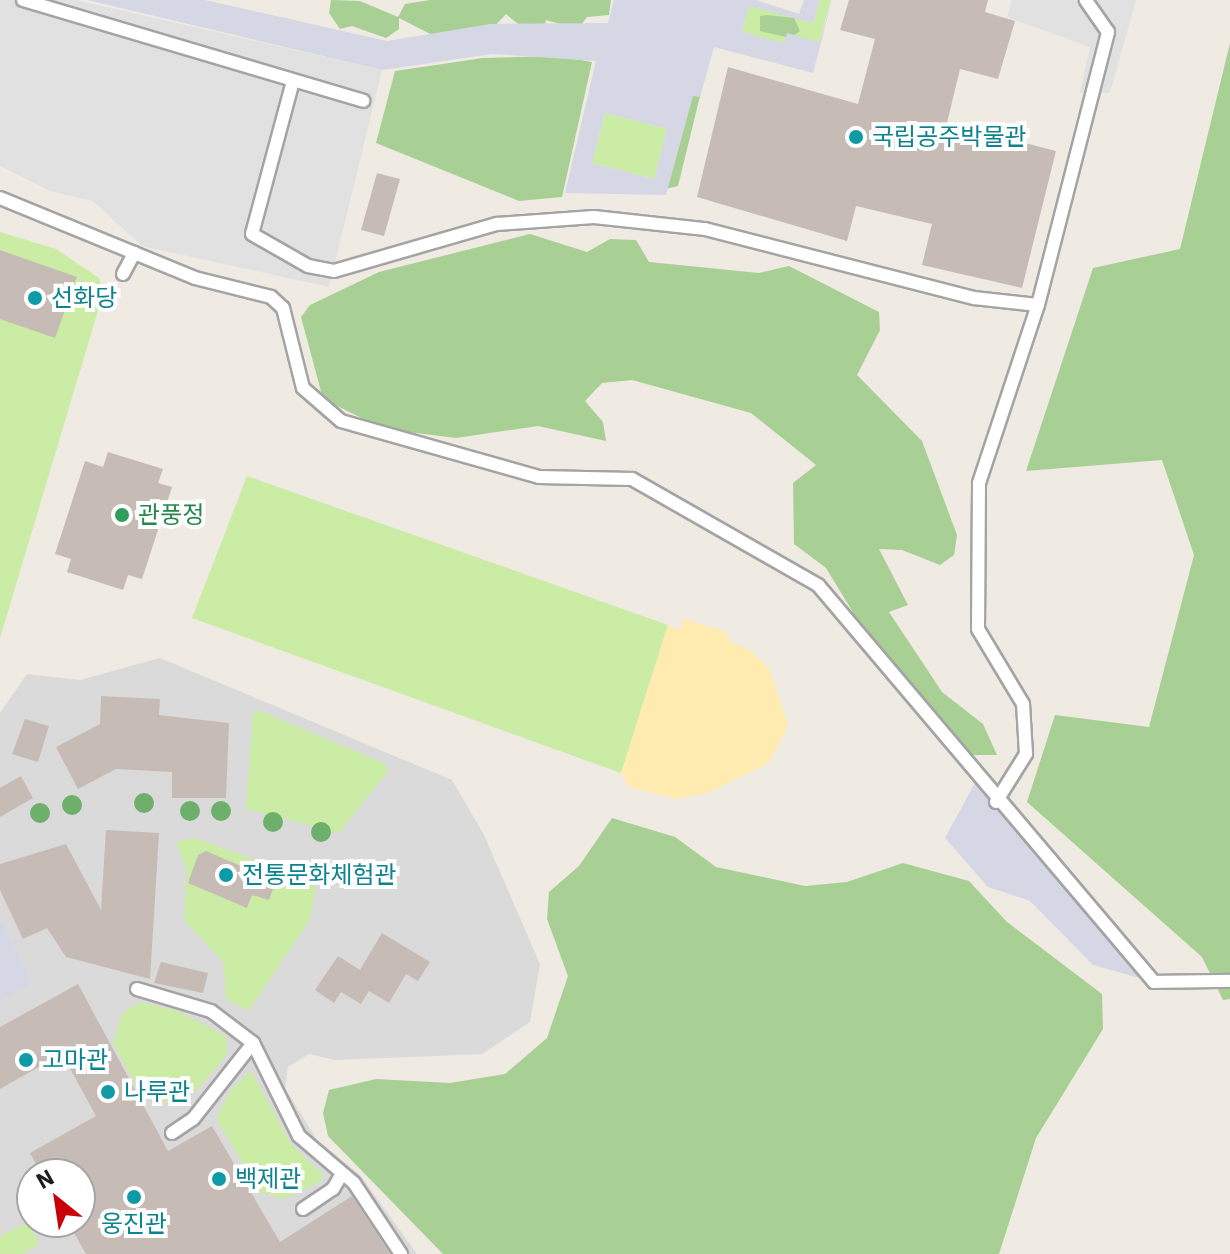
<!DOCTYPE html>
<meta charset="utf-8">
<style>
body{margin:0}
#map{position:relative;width:1230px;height:1254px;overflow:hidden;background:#efeae2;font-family:"IBM Plex Sans","Noto Sans KR",sans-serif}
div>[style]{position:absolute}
.residential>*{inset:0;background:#dbdada}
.grass>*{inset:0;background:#cbeca5}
.forest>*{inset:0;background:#a9d094}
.sand>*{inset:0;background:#ffebb0}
.parking>*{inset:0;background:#e1e1e1}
.plaza>*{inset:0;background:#d6d7e4}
.building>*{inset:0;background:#c6bcb5}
.roads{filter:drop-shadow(2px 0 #a4a4a4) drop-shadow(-2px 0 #a4a4a4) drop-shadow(0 2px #a4a4a4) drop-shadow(0 -2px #a4a4a4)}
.service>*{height:12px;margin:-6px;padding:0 6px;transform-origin:6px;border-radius:6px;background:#fff}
.trees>*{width:20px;height:20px;margin:-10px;border-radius:50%;background:#6faf6c}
.dots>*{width:22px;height:22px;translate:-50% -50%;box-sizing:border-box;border:4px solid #fff;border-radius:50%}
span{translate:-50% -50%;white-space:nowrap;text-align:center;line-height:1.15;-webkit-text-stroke:8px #fff;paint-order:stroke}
.culture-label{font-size:24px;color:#0d838f}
.left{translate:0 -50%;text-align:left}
.leisure-label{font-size:24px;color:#27864d}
.north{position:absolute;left:16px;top:1158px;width:80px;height:80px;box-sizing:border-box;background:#fff;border:2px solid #a5a5a5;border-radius:50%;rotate:330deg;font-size:22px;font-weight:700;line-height:32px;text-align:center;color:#1d1d1d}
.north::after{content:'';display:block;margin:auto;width:28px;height:36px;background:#ca0009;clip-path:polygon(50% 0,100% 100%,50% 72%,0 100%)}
</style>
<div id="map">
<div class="residential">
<div style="clip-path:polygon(evenodd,160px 658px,452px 780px,484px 835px,540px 964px,530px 1022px,482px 1054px,335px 1060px,309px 1054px,288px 1067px,285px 1088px,317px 1140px,360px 1175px,417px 1254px,0 1254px,0 713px,27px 674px,80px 680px,160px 658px,32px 1174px,80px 1174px,80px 1222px,32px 1222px,32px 1174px)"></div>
</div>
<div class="grass">
<div style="clip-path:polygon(820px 0,831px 0,819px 42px,784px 44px,742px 32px,749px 5px,813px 23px)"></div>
<div style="clip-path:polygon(605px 113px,667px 129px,654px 179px,592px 163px)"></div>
<div style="clip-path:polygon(0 232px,56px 249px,99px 278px,103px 294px,0 638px)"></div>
<div style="clip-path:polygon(247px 476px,668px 625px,621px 773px,192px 618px)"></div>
<div style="clip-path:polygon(260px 711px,384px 763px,388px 771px,339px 833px,246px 809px,253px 713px)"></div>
<div style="clip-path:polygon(195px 838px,310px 880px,316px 890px,310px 920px,248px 1011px,226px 999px,224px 963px,184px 920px,187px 870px,176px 842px)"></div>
<div style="clip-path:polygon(140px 1002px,178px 1011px,226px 1036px,227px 1055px,194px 1093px,161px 1103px,144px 1098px,113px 1044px,122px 1013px)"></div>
<div style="clip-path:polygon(251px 1071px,291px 1144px,322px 1174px,322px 1181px,283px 1199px,261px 1192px,216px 1119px,230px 1091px)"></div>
<div style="clip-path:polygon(31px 1221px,38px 1245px,22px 1254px,0 1254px,0 1236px)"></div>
</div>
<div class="forest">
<div style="clip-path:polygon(331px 0,360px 1px,398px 17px,405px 4px,430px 0,611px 0,609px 15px,587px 17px,578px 29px,546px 20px,544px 27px,523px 28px,506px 14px,490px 31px,440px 39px,399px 18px,399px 29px,386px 38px,352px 26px,340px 29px,329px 13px)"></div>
<div style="clip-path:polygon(766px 15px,794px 18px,800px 31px,790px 38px,760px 31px,760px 16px)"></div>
<div style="clip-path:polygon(1230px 43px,1230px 999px,1223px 1000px,1202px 957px,1027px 802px,1055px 715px,1149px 727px,1194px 555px,1162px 460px,1026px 471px,1093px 268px,1180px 249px)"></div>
<div style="clip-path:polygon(558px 56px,592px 62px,562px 197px,519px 201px,376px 143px,395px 71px,483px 58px)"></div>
<div style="clip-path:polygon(701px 92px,678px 186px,665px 189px,679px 94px)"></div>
<div style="clip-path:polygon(530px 234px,587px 252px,610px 239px,636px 240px,649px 262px,759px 273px,789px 266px,879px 312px,880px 330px,857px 375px,922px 441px,957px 535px,954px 555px,940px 565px,902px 550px,879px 549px,908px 605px,889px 612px,942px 692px,983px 724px,997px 755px,972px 755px,860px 624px,826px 568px,794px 544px,793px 483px,816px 465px,751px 413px,632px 380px,602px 383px,585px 401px,603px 422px,606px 441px,538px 426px,456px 438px,384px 429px,323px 399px,301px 317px,310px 305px,379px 272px)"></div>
<div style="clip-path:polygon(612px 818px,675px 837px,716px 867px,805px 886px,847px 882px,903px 863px,969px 881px,1007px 922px,1102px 994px,1103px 1029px,1036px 1138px,999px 1254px,443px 1254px,328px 1136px,323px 1113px,329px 1090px,376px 1079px,450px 1083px,505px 1074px,547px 1038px,568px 976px,547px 919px,549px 892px,579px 866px)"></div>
</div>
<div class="sand">
<div style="clip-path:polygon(683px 619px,727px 632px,729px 641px,751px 651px,770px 670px,788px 725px,769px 763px,708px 793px,676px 799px,628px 786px,621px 773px,668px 625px,680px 630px)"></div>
</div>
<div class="parking">
<div style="clip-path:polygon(0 0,76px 0,382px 70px,329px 287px,142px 246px,93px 201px,50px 191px,0 166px)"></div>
<div style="clip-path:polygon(1012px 0,1136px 0,1110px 93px,1080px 93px,1090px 47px,1007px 17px)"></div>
</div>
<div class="plaza">
<div style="clip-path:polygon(evenodd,87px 0,205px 0,387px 41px,490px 24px,608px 23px,614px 0,756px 0,799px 14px,804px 0,820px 0,813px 23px,749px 6px,742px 32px,784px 43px,787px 33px,819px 42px,832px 0,813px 73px,714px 47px,700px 97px,693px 96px,666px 195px,565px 193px,596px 61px,492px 54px,382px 70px,87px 0,605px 113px,667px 129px,654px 179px,592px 163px,605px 113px)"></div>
<div style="clip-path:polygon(977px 779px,1154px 982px,1093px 965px,1030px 901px,988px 887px,945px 838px)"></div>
<div style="clip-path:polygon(0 920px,32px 983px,0 1001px)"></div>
</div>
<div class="building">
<div style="clip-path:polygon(849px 0,988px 0,985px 12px,1015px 21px,998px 79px,960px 69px,947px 123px,1056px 151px,1022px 288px,922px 265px,932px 224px,856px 206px,847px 241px,697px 197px,728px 67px,858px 104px,875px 39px,840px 30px)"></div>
<div style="clip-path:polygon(377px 173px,400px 179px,384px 236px,361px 230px)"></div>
<div style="clip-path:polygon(0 250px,77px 277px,55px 338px,0 319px)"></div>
<div style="clip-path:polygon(108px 452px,163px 469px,158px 483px,172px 487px,142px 579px,128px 575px,123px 590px,67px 572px,71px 559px,55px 554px,85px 461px,103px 467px)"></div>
<div style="clip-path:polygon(101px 696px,160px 699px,159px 715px,229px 723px,226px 798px,172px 798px,172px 772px,116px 769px,78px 789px,56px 747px,100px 724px)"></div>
<div style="clip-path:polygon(25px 719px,49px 726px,38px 762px,12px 754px)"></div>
<div style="clip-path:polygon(21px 776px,33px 798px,0 817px,0 788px)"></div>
<div style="clip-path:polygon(106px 830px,159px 833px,150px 979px,66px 957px,47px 928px,23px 939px,0 890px,0 864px,66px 844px,101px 910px)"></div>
<div style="clip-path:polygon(206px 851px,276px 881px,269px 900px,252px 895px,247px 908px,188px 883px,198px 855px)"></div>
<div style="clip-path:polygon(382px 933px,430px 962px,418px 981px,406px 974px,389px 1003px,369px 991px,361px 1004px,341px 992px,334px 1003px,315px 990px,338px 956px,360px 970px)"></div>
<div style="clip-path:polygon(161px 962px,208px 973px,203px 993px,154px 983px)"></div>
<div style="clip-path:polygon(78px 984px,168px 1151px,212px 1126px,280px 1242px,352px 1196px,390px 1254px,86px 1254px,68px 1222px,80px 1222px,80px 1174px,41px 1174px,30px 1153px,96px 1116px,62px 1054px,0 1089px,0 1027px)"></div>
</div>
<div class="roads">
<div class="service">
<div style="left:23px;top:0;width:355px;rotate:16.5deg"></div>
<div style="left:293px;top:81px;width:158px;rotate:105deg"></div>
<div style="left:252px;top:234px;width:64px;rotate:29.7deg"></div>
<div style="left:308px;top:266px;width:26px;rotate:11deg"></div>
<div style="left:334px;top:271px;width:170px;rotate:-16.1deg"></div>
<div style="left:497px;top:224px;width:97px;rotate:-4.1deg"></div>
<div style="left:594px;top:217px;width:112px;rotate:6.2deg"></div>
<div style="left:705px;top:229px;width:278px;rotate:14.4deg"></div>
<div style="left:974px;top:298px;width:64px;rotate:6.2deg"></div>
<div style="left:1038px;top:305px;width:282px;rotate:-75.6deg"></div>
<div style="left:1108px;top:32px;width:39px;rotate:-125deg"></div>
<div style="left:0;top:198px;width:211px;rotate:22.3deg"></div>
<div style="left:195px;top:278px;width:78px;rotate:14deg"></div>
<div style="left:271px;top:297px;width:16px;rotate:43deg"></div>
<div style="left:283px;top:308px;width:82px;rotate:76deg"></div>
<div style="left:303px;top:388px;width:50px;rotate:41deg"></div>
<div style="left:341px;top:421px;width:206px;rotate:15.8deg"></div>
<div style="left:539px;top:477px;width:93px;rotate:1.2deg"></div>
<div style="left:632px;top:479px;width:214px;rotate:29.7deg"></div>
<div style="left:818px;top:585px;width:520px;rotate:49.76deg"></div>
<div style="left:1154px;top:982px;width:76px;rotate:-0.8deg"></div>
<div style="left:123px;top:274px;width:24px;rotate:-62deg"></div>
<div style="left:996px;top:802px;width:57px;rotate:-58deg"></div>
<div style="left:1026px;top:754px;width:50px;rotate:-93.4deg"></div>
<div style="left:1023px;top:704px;width:87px;rotate:-121deg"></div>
<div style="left:978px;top:629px;width:146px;rotate:-89.6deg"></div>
<div style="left:979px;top:483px;width:188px;rotate:-71.7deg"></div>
<div style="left:137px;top:989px;width:77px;rotate:16.6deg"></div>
<div style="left:211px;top:1011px;width:53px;rotate:37.3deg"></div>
<div style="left:253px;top:1043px;width:104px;rotate:63.7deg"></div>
<div style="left:299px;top:1136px;width:72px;rotate:40.5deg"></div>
<div style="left:354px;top:1183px;width:85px;rotate:56.5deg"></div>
<div style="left:172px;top:1133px;width:25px;rotate:-34deg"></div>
<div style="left:193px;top:1119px;width:97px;rotate:-51.7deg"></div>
<div style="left:303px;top:1209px;width:36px;rotate:-34deg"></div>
<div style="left:333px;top:1189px;width:16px;rotate:-60deg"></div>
</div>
</div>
<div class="trees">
<div style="left:144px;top:803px"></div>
<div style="left:72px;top:805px"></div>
<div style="left:190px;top:811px"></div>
<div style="left:221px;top:811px"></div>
<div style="left:40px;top:813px"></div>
<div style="left:273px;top:822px"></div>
<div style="left:321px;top:832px"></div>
</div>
<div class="dots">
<div style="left:856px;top:137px;background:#0f9aa8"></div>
<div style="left:35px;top:298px;background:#0f9aa8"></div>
<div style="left:122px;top:515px;background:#2e9e5b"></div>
<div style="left:226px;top:875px;background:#0f9aa8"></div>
<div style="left:26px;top:1060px;background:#0f9aa8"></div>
<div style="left:108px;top:1092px;background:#0f9aa8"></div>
<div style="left:219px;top:1179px;background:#0f9aa8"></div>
<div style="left:134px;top:1197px;background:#0f9aa8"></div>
</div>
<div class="culture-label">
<span class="left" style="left:872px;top:137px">국립공주박물관</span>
<span class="left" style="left:51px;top:298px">선화당</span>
<span class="left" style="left:242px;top:875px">전통문화체험관</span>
<span class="left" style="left:42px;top:1060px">고마관</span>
<span class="left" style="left:124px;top:1092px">나루관</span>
<span class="left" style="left:235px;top:1179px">백제관</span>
<span style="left:134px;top:1224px">웅진관</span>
</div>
<div class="leisure-label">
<span class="left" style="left:138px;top:515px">관풍정</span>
</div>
<div class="north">N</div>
</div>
